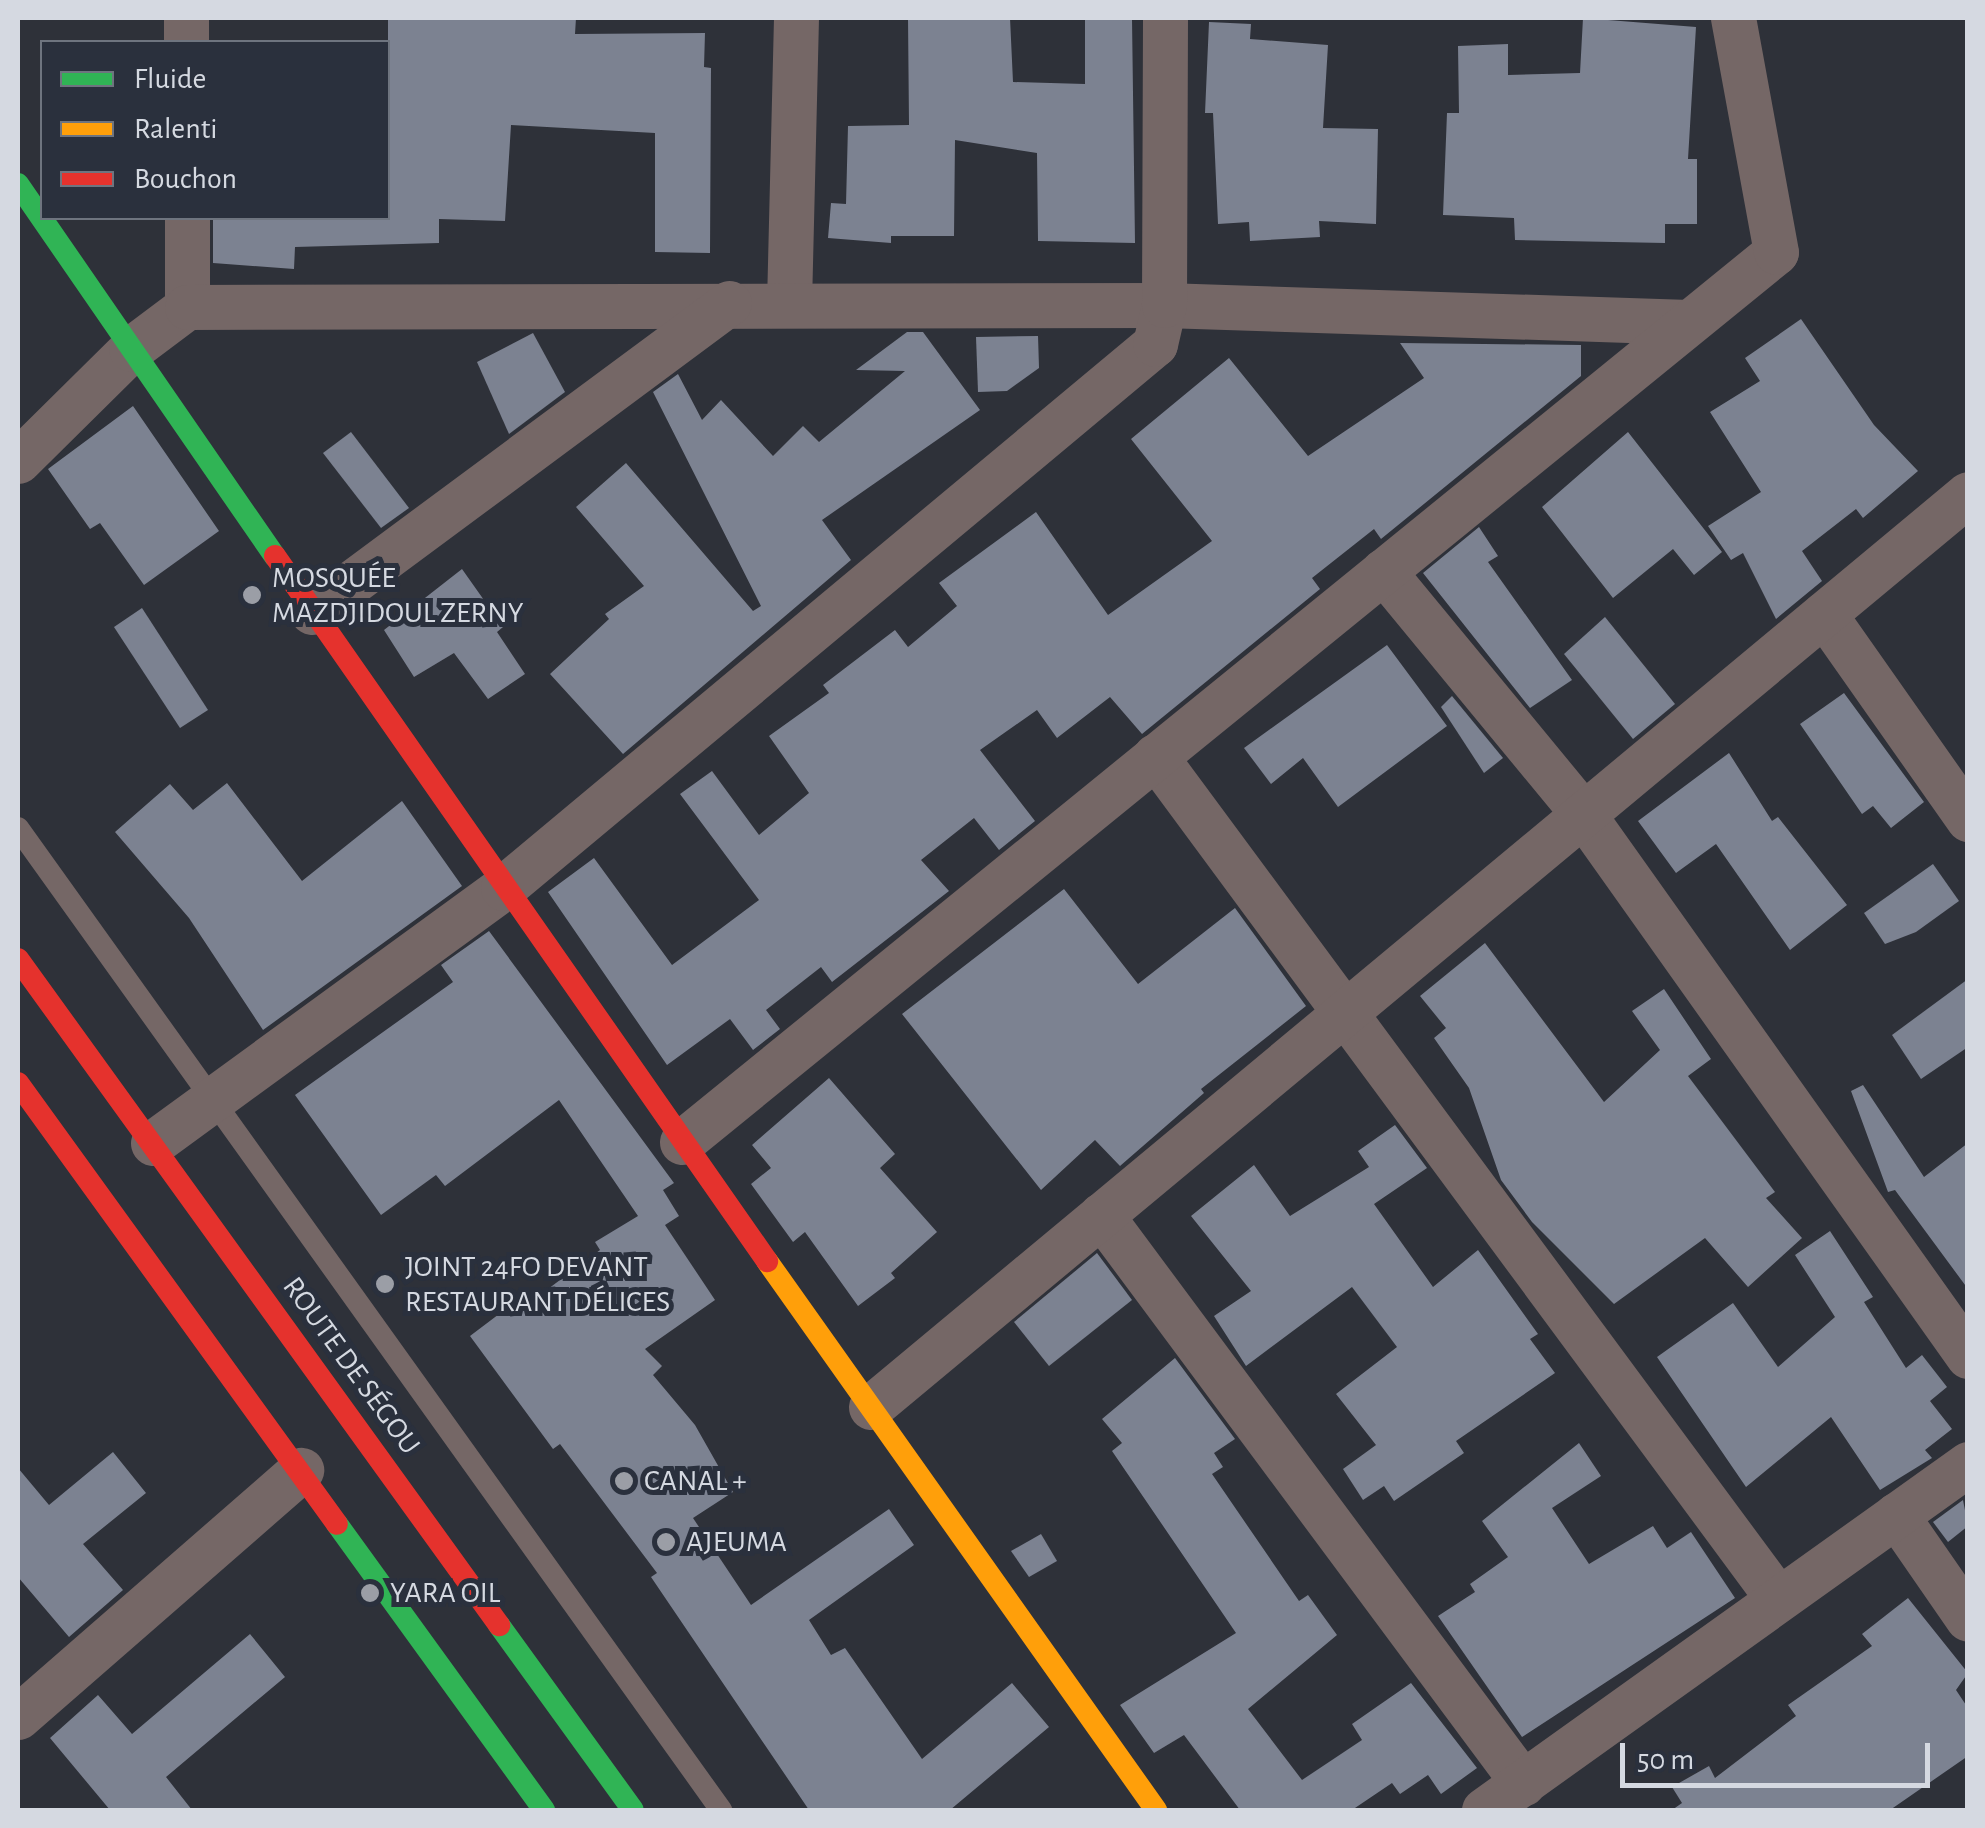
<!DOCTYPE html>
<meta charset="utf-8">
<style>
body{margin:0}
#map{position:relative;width:1985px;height:1828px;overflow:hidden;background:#2e3139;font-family:"Alegreya Sans",sans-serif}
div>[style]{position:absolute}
.building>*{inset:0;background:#7c8291}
.lane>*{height:22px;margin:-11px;padding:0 11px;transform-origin:11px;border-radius:11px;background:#756766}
.street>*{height:45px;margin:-22.5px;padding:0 22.5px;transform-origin:22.5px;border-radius:22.5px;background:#756766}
.fast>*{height:22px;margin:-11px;padding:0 11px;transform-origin:11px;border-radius:11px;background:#30b455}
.slow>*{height:22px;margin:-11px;padding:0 11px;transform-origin:11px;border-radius:11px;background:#ff9f0a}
.jam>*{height:22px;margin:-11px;padding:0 11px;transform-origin:11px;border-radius:11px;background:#e5322d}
.dots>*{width:28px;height:28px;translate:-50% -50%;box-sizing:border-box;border:5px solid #2a303d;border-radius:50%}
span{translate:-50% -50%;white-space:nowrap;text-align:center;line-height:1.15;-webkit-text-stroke:10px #2a303d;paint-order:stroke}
.poi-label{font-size:30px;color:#d5d9e1}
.left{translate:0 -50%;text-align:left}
.street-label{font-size:30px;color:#d5d9e1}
.frame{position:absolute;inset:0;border:20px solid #d5d9e1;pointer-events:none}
.legend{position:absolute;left:40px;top:40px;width:350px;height:180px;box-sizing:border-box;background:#2a303d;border:2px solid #6e747f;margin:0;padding:12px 18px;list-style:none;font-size:30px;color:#d5d9e1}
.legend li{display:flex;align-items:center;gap:20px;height:50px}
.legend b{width:50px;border:2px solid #6e747f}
.scale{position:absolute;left:1620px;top:1743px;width:310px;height:45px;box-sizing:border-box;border:5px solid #d5d9e1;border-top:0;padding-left:12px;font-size:30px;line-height:35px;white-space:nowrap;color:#d5d9e1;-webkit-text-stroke:8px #2a303d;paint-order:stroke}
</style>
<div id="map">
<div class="building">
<div style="clip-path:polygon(388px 18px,576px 18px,575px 34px,705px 33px,704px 67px,711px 68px,710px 253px,655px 252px,655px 133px,511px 125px,505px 221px,439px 219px,439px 243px,295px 247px,294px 269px,213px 263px,213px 218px,388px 218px)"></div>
<div style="clip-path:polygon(908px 18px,1010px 18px,1013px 82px,1085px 84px,1085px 18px,1132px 18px,1135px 243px,1038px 241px,1037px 153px,955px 140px,954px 236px,891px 236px,891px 243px,828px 238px,831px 203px,846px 204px,848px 126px,909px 125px)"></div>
<div style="clip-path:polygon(1583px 18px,1696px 27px,1688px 159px,1697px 159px,1697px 224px,1665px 224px,1665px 243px,1515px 240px,1514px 218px,1443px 215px,1447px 113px,1459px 113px,1458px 46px,1508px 44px,1508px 75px,1580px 73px)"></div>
<div style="clip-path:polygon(1209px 22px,1251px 24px,1250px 39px,1328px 45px,1323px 128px,1378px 129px,1376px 224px,1319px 221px,1320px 237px,1250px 241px,1249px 222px,1218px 224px,1213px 113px,1205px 113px)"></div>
<div style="clip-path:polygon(1801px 319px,1874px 425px,1918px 471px,1863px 518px,1856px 509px,1802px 551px,1822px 581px,1776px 619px,1743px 553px,1731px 560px,1708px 526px,1761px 492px,1710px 412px,1760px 381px,1745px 358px)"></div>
<div style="clip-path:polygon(907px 332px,923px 332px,980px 410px,822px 520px,851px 560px,623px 754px,550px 674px,609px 619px,605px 614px,644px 586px,576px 507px,626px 463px,753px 611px,761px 606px,653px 392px,678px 374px,702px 420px,721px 400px,773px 456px,803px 426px,819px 442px,905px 371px,856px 370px)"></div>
<div style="clip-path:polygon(533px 333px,565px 392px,509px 434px,477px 362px)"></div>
<div style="clip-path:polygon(1038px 336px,1039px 368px,1007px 391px,978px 392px,976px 337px)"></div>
<div style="clip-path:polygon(1400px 343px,1581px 345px,1581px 376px,1381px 539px,1374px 529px,1312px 578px,1320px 589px,1142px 734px,1110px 697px,1057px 738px,1037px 710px,980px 750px,1035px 821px,999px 850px,974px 818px,921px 860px,949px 891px,832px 982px,821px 967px,766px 1010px,780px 1029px,753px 1050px,730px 1019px,667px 1065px,548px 892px,594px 858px,672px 965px,759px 900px,680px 794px,712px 771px,759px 835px,809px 793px,769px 736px,829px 693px,823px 685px,895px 630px,908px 647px,957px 606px,939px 583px,1036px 512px,1108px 615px,1212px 541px,1131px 439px,1229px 358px,1308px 456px,1424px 378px)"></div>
<div style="clip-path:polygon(133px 406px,219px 531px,144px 585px,100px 523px,90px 529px,48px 469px)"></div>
<div style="clip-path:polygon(351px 432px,409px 508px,381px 528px,323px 453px)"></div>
<div style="clip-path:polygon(1628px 432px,1722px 552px,1694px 575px,1673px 549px,1613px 598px,1542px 507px)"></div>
<div style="clip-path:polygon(1479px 527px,1498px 556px,1488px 562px,1572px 680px,1530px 708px,1423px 573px)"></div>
<div style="clip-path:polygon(462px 569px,503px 627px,497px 632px,525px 674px,488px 699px,454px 653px,414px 677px,384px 630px)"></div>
<div style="clip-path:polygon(142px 608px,208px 710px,180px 728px,114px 627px)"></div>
<div style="clip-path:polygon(1605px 617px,1675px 704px,1633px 739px,1564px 654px)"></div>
<div style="clip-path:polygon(1387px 645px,1447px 726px,1338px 807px,1303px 758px,1271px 784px,1244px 748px)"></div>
<div style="clip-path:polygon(1844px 693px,1924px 802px,1891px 828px,1873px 806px,1862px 814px,1800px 724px)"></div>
<div style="clip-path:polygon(1452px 696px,1503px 758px,1484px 773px,1441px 707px)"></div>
<div style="clip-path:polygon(1729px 753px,1772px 821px,1778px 817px,1847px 905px,1790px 950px,1716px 844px,1676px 873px,1638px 821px)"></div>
<div style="clip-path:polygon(227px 783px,302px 881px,402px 801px,462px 886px,263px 1030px,189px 918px,115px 832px,170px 784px,193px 810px)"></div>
<div style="clip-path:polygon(1933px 864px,1959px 901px,1916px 932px,1885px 944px,1864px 913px)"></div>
<div style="clip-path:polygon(1064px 889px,1138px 984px,1235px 908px,1306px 1006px,1201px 1089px,1204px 1093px,1120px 1166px,1095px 1140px,1041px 1190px,902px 1014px)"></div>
<div style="clip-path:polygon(489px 931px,674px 1183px,663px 1190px,679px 1216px,665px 1225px,715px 1300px,645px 1349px,662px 1366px,653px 1375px,695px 1425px,733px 1492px,693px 1518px,751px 1605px,889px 1509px,914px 1545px,809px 1620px,831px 1655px,845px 1648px,922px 1759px,1012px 1683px,1049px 1727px,950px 1810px,809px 1810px,651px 1577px,657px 1573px,560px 1444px,553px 1449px,470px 1336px,511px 1305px,516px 1313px,600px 1250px,595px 1242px,638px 1216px,559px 1100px,445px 1186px,436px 1175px,381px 1215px,295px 1095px,453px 982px,441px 965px)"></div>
<div style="clip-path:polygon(1485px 943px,1604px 1102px,1660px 1050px,1632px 1011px,1664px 989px,1711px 1059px,1688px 1076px,1775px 1192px,1766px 1198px,1802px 1238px,1748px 1287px,1705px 1238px,1614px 1304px,1532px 1222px,1501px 1180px,1469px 1088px,1434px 1038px,1446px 1028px,1420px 996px)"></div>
<div style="clip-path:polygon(1968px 979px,1968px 1047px,1921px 1079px,1892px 1035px)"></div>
<div style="clip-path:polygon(829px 1078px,895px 1154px,880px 1168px,937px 1232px,891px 1273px,895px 1278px,858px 1306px,805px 1232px,793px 1242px,751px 1184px,771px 1168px,752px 1145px)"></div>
<div style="clip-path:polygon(1863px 1085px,1924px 1177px,1968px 1143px,1968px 1289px,1895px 1190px,1888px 1192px,1851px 1091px)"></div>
<div style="clip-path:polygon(1395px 1125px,1427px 1168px,1374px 1204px,1433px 1287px,1478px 1250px,1538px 1334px,1530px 1339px,1555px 1373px,1456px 1441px,1464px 1453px,1394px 1501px,1384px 1486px,1363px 1500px,1343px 1469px,1376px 1445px,1336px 1394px,1397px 1347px,1352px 1287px,1246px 1366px,1214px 1316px,1251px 1291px,1191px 1216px,1254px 1165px,1290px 1216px,1369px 1167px,1358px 1151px)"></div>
<div style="clip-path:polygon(1830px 1231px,1873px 1297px,1864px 1302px,1906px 1368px,1922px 1355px,1947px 1387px,1930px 1401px,1952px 1429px,1925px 1450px,1932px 1458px,1880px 1490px,1831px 1417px,1746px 1487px,1657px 1357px,1733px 1303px,1778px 1367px,1835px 1317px,1795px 1255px)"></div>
<div style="clip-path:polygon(1097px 1253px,1132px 1300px,1049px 1366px,1014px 1322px)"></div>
<div style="clip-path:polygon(1175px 1358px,1235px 1439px,1214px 1453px,1223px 1467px,1212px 1474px,1299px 1601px,1308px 1595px,1337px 1635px,1248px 1709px,1302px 1780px,1362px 1740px,1352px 1724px,1411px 1683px,1477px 1768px,1441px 1794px,1428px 1775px,1400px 1794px,1392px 1783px,1352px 1810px,1240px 1810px,1184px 1735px,1154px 1753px,1120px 1705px,1236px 1633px,1112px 1451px,1122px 1443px,1102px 1419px)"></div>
<div style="clip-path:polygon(1579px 1443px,1601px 1476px,1552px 1508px,1589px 1564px,1653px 1526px,1667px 1548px,1691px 1532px,1735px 1598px,1522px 1737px,1438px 1616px,1475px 1592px,1470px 1584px,1508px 1557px,1482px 1521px)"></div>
<div style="clip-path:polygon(113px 1452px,146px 1493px,83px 1544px,123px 1590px,69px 1637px,18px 1577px,18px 1468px,49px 1505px)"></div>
<div style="clip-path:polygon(1963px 1500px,1968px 1526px,1948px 1542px,1933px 1522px)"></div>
<div style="clip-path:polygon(1041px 1534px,1057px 1561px,1029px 1577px,1011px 1551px)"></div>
<div style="clip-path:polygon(1908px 1598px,1968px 1673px,1956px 1690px,1968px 1708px,1968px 1756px,1890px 1810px,1672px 1810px,1682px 1803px,1672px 1787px,1709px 1766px,1715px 1778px,1796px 1716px,1788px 1705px,1872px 1646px,1862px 1634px)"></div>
<div style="clip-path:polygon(250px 1634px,285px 1677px,166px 1777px,192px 1810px,110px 1810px,50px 1738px,98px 1695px,132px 1734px)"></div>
</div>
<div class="lane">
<div style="left:18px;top:828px;width:1208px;rotate:54.4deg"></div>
</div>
<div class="street">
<div style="left:186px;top:18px;width:24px;rotate:90deg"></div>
<div style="left:187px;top:218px;width:89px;rotate:90deg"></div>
<div style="left:789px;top:304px;width:286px;rotate:-88.6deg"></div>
<div style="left:18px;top:461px;width:159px;rotate:-44.7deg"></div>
<div style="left:131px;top:349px;width:70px;rotate:-36.9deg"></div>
<div style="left:187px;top:307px;width:977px;rotate:-0.12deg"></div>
<div style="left:1164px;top:305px;width:525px;rotate:1.85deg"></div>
<div style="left:1383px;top:571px;width:315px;rotate:50.5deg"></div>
<div style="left:1583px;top:814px;width:665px;rotate:54.61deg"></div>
<div style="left:312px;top:612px;width:519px;rotate:-36.54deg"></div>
<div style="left:1824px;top:614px;width:251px;rotate:54.9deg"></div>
<div style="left:1155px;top:756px;width:1048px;rotate:53.53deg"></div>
<div style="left:682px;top:1142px;width:1410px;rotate:-39.13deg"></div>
<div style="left:1776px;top:252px;width:238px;rotate:-100.4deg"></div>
<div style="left:153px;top:1143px;width:433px;rotate:-36.1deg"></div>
<div style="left:503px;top:888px;width:849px;rotate:-39.84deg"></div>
<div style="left:1155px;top:344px;width:40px;rotate:-77deg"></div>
<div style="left:1164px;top:305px;width:287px;rotate:-89.8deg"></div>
<div style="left:1101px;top:1215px;width:708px;rotate:53.39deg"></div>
<div style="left:871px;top:1407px;width:1427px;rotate:-39.77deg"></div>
<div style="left:1896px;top:1515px;width:126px;rotate:55.3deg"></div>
<div style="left:18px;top:1717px;width:376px;rotate:-41.1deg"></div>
<div style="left:1484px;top:1810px;width:595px;rotate:-35.56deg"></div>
</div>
<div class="fast">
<div style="left:18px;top:184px;width:452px;rotate:55.4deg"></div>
<div style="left:337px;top:1524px;width:353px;rotate:54.1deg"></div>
<div style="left:499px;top:1625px;width:228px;rotate:54.1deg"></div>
</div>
<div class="slow">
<div style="left:767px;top:1261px;width:673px;rotate:54.68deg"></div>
</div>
<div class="jam">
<div style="left:275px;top:556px;width:860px;rotate:55.09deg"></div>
<div style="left:18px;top:959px;width:822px;rotate:54.16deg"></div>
<div style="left:18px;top:1083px;width:544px;rotate:54.12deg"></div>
</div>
<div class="dots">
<div style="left:252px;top:595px;background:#9b9ea6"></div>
<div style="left:385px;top:1284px;background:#9b9ea6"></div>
<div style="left:624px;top:1481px;background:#9b9ea6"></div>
<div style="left:666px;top:1542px;background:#9b9ea6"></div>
<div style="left:370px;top:1593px;background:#9b9ea6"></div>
</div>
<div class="poi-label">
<span class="left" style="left:272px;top:595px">MOSQUÉE<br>MAZDJIDOUL ZERNY</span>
<span class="left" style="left:405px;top:1284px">JOINT 24FO DEVANT<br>RESTAURANT DÉLICES</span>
<span class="left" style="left:644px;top:1481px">CANAL +</span>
<span class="left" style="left:686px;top:1542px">AJEUMA</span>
<span class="left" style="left:390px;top:1593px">YARA OIL</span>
</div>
<div class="street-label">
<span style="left:351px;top:1366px;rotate:54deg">ROUTE DE SÉGOU</span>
</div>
<div class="frame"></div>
<ul class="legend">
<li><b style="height:12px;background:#30b455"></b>Fluide</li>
<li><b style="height:12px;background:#ff9f0a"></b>Ralenti</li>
<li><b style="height:12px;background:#e5322d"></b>Bouchon</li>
</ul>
<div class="scale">50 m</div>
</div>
